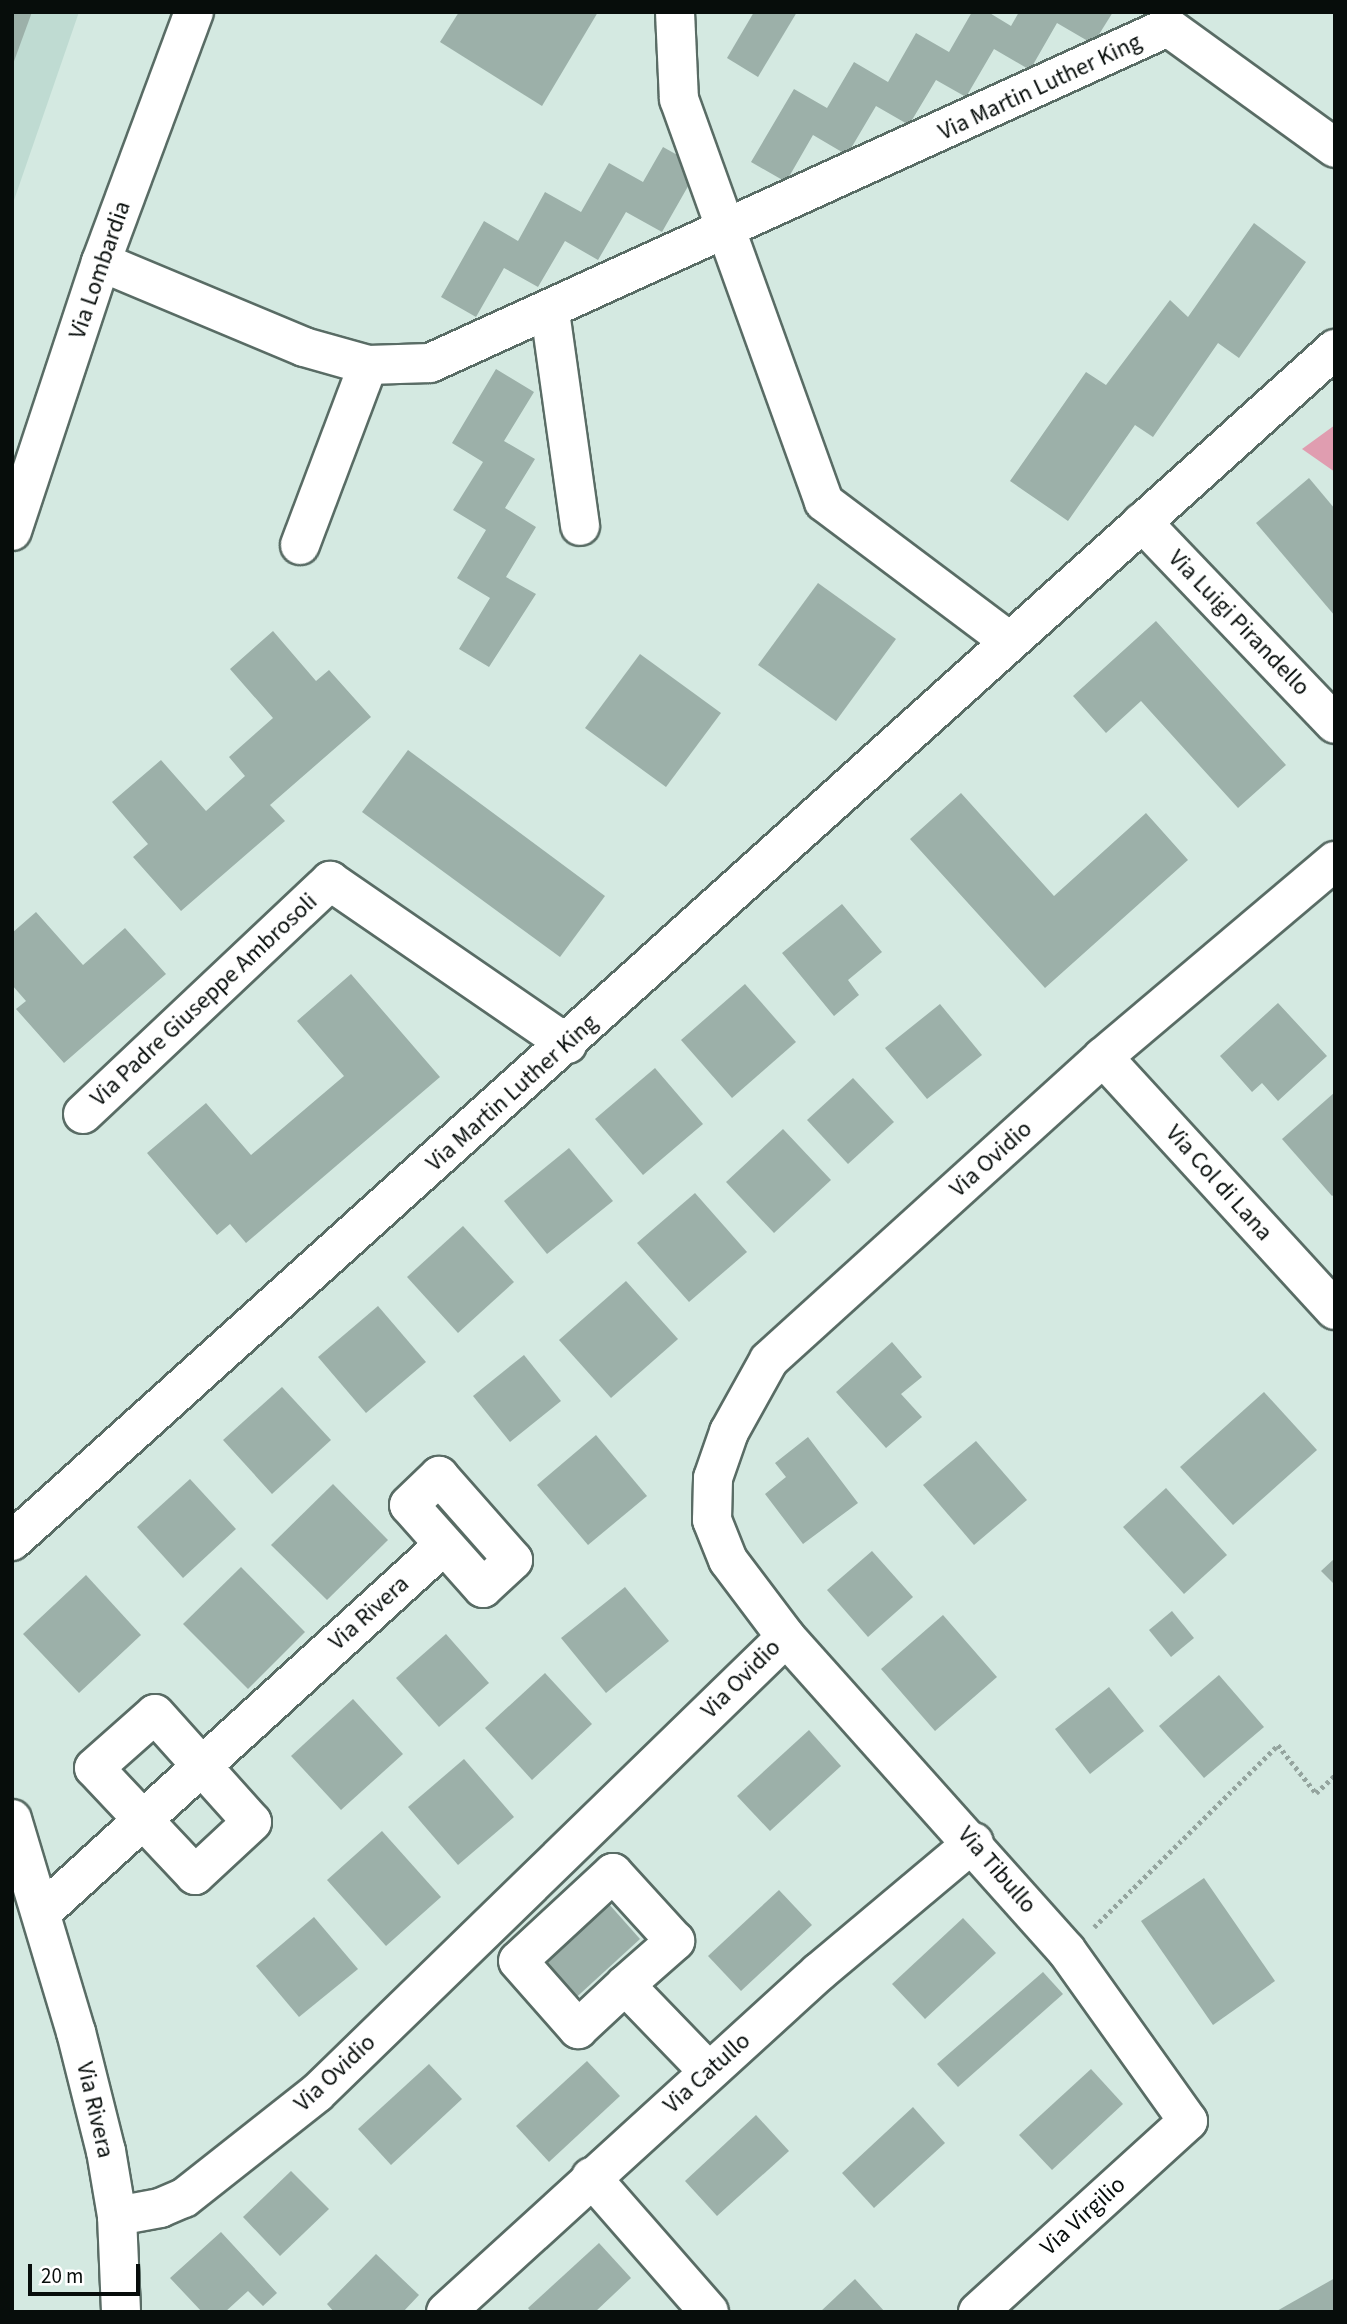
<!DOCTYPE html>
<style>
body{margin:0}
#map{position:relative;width:1347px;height:2324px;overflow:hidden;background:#d4e9e1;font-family:"Source Sans 3",sans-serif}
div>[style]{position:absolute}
.built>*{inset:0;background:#bfdbd2}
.green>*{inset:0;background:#e09db0}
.building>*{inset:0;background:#9cb0a9}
.path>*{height:4.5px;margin-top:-2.25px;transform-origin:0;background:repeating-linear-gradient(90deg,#94a49e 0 3.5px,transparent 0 7px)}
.roads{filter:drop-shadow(2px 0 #596c65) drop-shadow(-2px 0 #596c65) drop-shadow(0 2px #596c65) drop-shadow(0 -2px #596c65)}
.minor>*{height:38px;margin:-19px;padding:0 19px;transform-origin:19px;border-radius:19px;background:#fff}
span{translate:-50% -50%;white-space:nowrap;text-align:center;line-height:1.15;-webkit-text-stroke:5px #fff;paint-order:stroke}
.street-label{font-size:24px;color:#070d0b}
.frame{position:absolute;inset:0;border:14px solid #070d0b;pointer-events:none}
.scale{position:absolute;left:28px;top:2264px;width:112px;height:32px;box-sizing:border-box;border:4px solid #070d0b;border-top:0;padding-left:9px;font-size:21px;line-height:24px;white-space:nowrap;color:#070d0b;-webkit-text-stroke:5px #fff;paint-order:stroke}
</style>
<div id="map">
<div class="built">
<div style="clip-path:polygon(12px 12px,79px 12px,12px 206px)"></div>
</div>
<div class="green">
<div style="clip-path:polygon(1335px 425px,1335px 472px,1302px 449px)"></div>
</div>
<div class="building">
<div style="clip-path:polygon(12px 12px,32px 12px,13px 64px,12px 64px)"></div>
<div style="clip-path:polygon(459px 12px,598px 12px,542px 106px,440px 42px)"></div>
<div style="clip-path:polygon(754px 12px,797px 12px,758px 77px,727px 58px)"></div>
<div style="clip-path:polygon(972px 12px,988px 12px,1011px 26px,1019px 12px,1113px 12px,1093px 44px,1057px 23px,1030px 70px,994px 49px,966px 97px,936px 80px,909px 125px,876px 106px,847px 155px,813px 135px,786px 182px,751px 162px,794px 89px,827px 108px,854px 62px,888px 82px,916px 33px,949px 52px)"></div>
<div style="clip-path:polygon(663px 147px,699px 167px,662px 232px,626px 212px,598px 260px,565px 241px,538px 287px,504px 268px,476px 317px,441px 297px,484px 221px,518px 241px,545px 192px,581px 212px,609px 163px,643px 182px)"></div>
<div style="clip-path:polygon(1254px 223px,1306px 262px,1239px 358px,1218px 343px,1153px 437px,1135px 425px,1068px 521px,1010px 481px,1086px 372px,1106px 385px,1170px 300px,1188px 317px)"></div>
<div style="clip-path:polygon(496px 369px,534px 392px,504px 441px,535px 459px,505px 508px,536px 527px,506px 577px,536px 594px,489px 667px,459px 649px,490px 598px,457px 578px,486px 530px,453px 510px,483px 462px,452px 443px)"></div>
<div style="clip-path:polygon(1309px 478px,1335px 509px,1335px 616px,1256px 523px)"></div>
<div style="clip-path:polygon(818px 583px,896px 639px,836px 721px,758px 665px)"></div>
<div style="clip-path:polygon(1156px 621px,1286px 765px,1238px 808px,1141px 701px,1106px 733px,1073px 696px)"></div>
<div style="clip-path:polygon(273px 631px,316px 681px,329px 670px,371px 717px,270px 805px,285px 821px,181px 911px,133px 857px,148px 844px,112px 802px,161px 760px,206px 811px,245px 776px,229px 757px,273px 718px,230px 669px)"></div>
<div style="clip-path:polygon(640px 654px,721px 713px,666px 787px,585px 728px)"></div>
<div style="clip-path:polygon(408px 750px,605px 896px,560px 957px,362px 812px)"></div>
<div style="clip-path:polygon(961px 793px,1054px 896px,1146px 813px,1188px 860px,1045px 988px,910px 839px)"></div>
<div style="clip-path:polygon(842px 904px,882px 952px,848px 980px,859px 995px,834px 1016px,782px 953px)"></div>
<div style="clip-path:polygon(36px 912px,83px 965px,125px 928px,166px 974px,64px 1063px,16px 1009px,26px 1001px,12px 985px,12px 933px)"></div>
<div style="clip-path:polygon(351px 974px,440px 1077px,246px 1243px,230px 1224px,217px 1235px,147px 1153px,206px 1103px,251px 1155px,344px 1076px,297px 1021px)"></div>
<div style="clip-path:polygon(745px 984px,796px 1042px,732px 1098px,681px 1040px)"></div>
<div style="clip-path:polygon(1278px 1003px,1327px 1056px,1278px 1101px,1262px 1083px,1252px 1092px,1220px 1056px)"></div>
<div style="clip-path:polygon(940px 1004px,982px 1055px,927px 1099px,885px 1048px)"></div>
<div style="clip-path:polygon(655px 1068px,703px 1124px,643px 1175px,595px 1119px)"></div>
<div style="clip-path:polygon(853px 1078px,894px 1122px,848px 1164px,807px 1120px)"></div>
<div style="clip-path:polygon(1335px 1092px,1335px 1194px,1332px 1196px,1282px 1139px)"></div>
<div style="clip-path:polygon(783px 1129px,831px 1180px,774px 1233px,726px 1182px)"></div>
<div style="clip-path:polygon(569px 1148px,613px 1201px,547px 1254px,504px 1201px)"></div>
<div style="clip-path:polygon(695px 1193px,747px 1252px,689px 1302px,637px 1243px)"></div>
<div style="clip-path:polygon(463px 1226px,514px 1282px,458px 1333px,407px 1277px)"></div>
<div style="clip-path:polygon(626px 1281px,678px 1339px,611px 1398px,559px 1340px)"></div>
<div style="clip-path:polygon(378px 1306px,426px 1362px,366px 1413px,318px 1357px)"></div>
<div style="clip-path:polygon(892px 1342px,922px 1377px,901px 1394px,922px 1417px,886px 1448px,836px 1392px)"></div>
<div style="clip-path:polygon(524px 1355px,561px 1401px,510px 1442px,473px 1396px)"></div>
<div style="clip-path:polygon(282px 1387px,331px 1440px,272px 1494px,223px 1440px)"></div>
<div style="clip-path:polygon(1264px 1392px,1317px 1450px,1233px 1525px,1180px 1467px)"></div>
<div style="clip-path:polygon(596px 1435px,647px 1496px,588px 1545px,537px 1485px)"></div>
<div style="clip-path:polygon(808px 1437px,858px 1503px,803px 1544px,765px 1494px,786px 1477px,775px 1463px)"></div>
<div style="clip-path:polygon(976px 1441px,1027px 1500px,974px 1545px,923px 1485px)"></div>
<div style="clip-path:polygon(190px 1479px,236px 1529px,183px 1578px,137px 1527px)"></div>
<div style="clip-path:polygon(333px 1484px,388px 1540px,327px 1600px,271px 1545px)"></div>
<div style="clip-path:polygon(1166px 1488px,1227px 1555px,1184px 1594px,1123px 1527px)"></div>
<div style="clip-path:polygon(872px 1551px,913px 1597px,868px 1637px,827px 1590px)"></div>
<div style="clip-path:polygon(1335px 1558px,1335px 1585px,1321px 1571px)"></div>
<div style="clip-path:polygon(241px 1567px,305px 1632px,248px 1689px,183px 1624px)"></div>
<div style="clip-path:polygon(86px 1575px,141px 1635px,79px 1693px,23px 1634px)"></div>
<div style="clip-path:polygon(625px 1587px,669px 1641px,606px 1693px,561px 1638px)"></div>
<div style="clip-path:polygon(1172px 1611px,1194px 1638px,1171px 1657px,1149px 1630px)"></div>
<div style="clip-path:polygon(943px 1615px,997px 1677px,935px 1731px,881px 1669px)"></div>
<div style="clip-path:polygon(446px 1634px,489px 1683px,439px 1727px,396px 1678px)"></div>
<div style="clip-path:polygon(545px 1673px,592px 1724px,532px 1780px,485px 1728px)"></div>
<div style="clip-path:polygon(1219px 1675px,1264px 1727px,1204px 1778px,1159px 1726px)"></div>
<div style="clip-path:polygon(1109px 1687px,1144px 1731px,1090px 1774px,1055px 1729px)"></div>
<div style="clip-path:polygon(353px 1699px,403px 1754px,341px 1810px,291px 1756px)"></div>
<div style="clip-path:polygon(809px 1730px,841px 1766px,770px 1831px,737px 1796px)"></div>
<div style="clip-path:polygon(464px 1759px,514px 1817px,458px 1865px,408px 1807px)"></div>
<div style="clip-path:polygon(382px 1831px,441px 1897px,386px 1946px,327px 1880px)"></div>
<div style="clip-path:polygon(1204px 1878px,1275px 1981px,1213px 2025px,1141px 1921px)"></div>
<div style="clip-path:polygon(779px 1890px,812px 1925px,741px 1991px,708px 1956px)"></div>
<div style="clip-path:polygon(608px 1903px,640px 1939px,569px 2004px,537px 1969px)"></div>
<div style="clip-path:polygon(314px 1917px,358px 1969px,299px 2017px,256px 1966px)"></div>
<div style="clip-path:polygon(963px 1918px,996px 1953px,925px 2019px,892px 1984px)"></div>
<div style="clip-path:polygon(1043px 1972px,1063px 1994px,958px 2087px,937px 2064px)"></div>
<div style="clip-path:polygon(587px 2061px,620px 2096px,549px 2162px,516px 2126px)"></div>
<div style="clip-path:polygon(429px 2064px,462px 2099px,391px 2165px,358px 2129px)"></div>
<div style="clip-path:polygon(1091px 2069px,1123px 2104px,1052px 2170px,1019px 2135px)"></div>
<div style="clip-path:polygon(913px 2107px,945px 2143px,874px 2208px,842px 2173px)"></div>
<div style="clip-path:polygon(756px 2115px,789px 2151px,717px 2216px,685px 2181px)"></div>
<div style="clip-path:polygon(291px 2171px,329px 2209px,280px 2256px,243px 2217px)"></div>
<div style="clip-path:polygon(221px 2232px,277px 2293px,263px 2306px,248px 2291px,225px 2312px,202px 2312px,170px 2278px)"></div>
<div style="clip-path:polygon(599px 2243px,631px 2278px,595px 2312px,531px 2312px,528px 2308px)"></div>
<div style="clip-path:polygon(376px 2254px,419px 2295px,403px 2312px,334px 2312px,327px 2304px)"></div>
<div style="clip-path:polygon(1335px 2278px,1335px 2312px,1275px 2312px)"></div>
<div style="clip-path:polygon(855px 2279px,885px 2312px,820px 2312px)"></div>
</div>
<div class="path">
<div style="left:1094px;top:1927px;width:259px;rotate:-44.7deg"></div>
<div style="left:1278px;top:1745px;width:61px;rotate:51.6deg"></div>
<div style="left:1316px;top:1793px;width:26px;rotate:-43deg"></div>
</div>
<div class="roads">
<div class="minor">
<div style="left:675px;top:12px;width:87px;rotate:87.4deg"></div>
<div style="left:679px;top:99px;width:428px;rotate:70.2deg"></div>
<div style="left:824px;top:502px;width:231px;rotate:36.9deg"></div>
<div style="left:101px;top:262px;width:220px;rotate:22.7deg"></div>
<div style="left:304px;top:347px;width:66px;rotate:15.7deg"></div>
<div style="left:368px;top:365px;width:62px;rotate:-1.8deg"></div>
<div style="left:430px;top:363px;width:811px;rotate:-24.48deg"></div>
<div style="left:1168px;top:27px;width:206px;rotate:35.9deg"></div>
<div style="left:550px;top:312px;width:216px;rotate:82deg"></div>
<div style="left:1142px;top:522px;width:279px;rotate:46.3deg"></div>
<div style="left:12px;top:531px;width:283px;rotate:-71.7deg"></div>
<div style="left:101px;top:262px;width:267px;rotate:-69.6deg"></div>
<div style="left:300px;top:545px;width:192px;rotate:-69.3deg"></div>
<div style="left:1103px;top:1057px;width:343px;rotate:47.5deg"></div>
<div style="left:83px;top:1114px;width:340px;rotate:-43.3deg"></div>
<div style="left:330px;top:881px;width:288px;rotate:34.5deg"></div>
<div style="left:439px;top:1476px;width:112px;rotate:48.6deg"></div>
<div style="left:513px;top:1560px;width:41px;rotate:137deg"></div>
<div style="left:483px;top:1588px;width:111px;rotate:-131.7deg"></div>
<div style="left:409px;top:1505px;width:42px;rotate:-44deg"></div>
<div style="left:12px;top:1541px;width:1781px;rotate:-42.02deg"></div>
<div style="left:786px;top:1637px;width:420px;rotate:48.2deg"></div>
<div style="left:1066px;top:1950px;width:210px;rotate:54.5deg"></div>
<div style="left:1188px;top:2121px;width:284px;rotate:137.7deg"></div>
<div style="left:155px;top:1714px;width:145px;rotate:48.1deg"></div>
<div style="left:252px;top:1822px;width:78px;rotate:137.1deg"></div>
<div style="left:195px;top:1875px;width:147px;rotate:-133.3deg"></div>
<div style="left:94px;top:1768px;width:81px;rotate:-41.5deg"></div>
<div style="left:12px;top:1819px;width:222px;rotate:73.3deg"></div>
<div style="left:76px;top:2032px;width:123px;rotate:75.9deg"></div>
<div style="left:106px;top:2151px;width:66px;rotate:80.4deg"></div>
<div style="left:117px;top:2216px;width:96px;rotate:87.6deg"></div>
<div style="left:42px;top:1912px;width:544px;rotate:-42.39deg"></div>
<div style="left:625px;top:1985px;width:67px;rotate:-41.3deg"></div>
<div style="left:675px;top:1941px;width:92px;rotate:-132.4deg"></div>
<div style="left:613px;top:1873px;width:129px;rotate:137.2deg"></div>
<div style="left:518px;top:1961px;width:91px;rotate:48.6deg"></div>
<div style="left:578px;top:2029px;width:64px;rotate:-43.1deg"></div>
<div style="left:625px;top:1985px;width:120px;rotate:46deg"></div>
<div style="left:591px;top:2177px;width:179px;rotate:48.8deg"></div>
<div style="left:117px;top:2216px;width:44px;rotate:-10.5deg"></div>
<div style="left:160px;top:2208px;width:26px;rotate:-23deg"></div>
<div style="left:184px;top:2198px;width:169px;rotate:-38.3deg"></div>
<div style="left:317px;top:2093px;width:654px;rotate:-44.19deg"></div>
<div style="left:786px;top:1637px;width:96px;rotate:-127deg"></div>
<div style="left:728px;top:1560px;width:43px;rotate:-111.8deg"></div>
<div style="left:712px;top:1520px;width:42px;rotate:-88.6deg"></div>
<div style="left:713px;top:1478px;width:49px;rotate:-70.8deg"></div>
<div style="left:729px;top:1432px;width:82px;rotate:-60.9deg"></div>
<div style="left:769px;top:1360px;width:451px;rotate:-42.2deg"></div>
<div style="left:1103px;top:1057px;width:304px;rotate:-40.2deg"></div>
<div style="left:446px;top:2312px;width:505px;rotate:-42.35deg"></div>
<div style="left:819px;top:1972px;width:202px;rotate:-40deg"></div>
</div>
</div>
<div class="street-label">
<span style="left:1040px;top:87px;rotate:-25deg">Via Martin Luther King</span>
<span style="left:100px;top:270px;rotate:-71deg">Via Lombardia</span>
<span style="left:1239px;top:623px;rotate:46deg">Via Luigi Pirandello</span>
<span style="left:204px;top:1000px;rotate:-43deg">Via Padre Giuseppe Ambrosoli</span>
<span style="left:512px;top:1093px;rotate:-42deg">Via Martin Luther King</span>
<span style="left:991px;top:1159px;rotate:-42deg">Via Ovidio</span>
<span style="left:1219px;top:1183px;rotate:48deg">Via Col di Lana</span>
<span style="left:369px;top:1613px;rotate:-42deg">Via Rivera</span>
<span style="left:741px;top:1679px;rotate:-45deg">Via Ovidio</span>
<span style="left:997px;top:1870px;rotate:49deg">Via Tibullo</span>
<span style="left:335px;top:2073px;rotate:-43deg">Via Ovidio</span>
<span style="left:707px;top:2073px;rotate:-42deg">Via Catullo</span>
<span style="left:95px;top:2110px;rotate:77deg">Via Rivera</span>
<span style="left:1083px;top:2216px;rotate:-42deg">Via Virgilio</span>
</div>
<div class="frame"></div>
<div class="scale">20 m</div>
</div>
